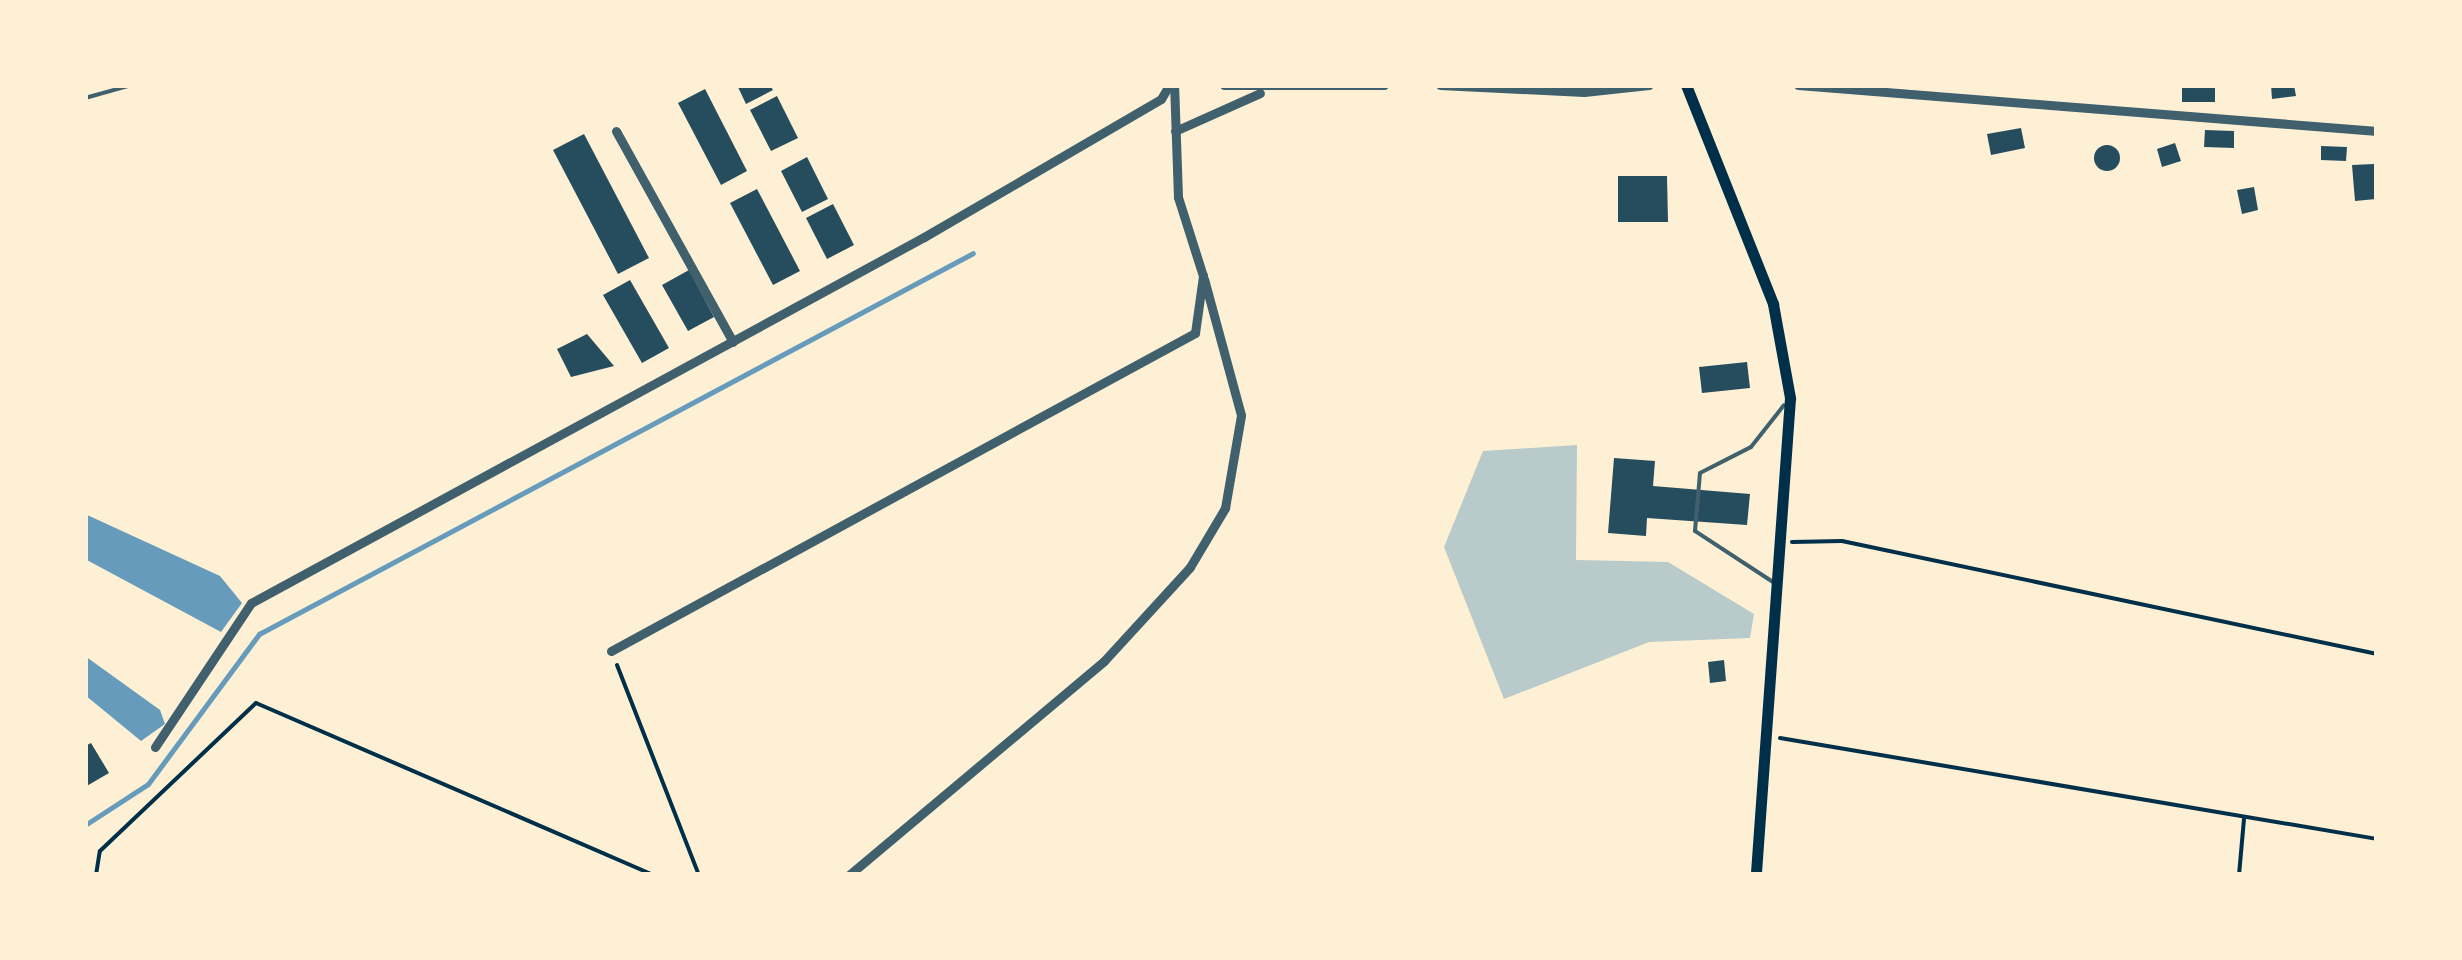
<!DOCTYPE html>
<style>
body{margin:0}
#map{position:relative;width:2462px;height:960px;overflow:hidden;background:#fdf0d5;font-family:"Libre Baskerville",serif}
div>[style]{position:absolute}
.green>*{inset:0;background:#b9caca}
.water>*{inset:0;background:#669bbc}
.stream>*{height:5px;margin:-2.5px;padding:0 2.5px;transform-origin:2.5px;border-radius:2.5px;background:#669bbc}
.building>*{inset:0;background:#264d5e}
.round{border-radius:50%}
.path>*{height:4px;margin:-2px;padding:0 2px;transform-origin:2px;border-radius:2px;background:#003049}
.service>*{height:4px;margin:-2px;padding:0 2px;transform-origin:2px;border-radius:2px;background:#3f606c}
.minor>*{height:9px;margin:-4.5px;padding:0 4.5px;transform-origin:4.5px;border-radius:4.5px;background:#3f606c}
.secondary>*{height:11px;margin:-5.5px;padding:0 5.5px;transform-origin:5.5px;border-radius:5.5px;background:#003049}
span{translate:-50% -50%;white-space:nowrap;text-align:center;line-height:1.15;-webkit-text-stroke:10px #fdf0d5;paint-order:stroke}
.frame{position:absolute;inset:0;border:88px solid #fdf0d5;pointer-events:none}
</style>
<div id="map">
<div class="green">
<div style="clip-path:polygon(1577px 445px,1576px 560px,1668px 562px,1754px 614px,1750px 638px,1649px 642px,1504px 699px,1444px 547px,1483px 451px)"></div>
</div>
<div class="water">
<div style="clip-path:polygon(85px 514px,220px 576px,242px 603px,221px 632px,85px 559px)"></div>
<div style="clip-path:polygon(85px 656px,160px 710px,165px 724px,141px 741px,85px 695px)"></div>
</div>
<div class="stream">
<div style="left:85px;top:825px;width:75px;rotate:-33.1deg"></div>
<div style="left:148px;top:784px;width:187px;rotate:-53.5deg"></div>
<div style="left:259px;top:634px;width:809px;rotate:-28.08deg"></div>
</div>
<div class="building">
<div style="clip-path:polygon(737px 85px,770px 85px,773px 90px,746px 104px)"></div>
<div style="clip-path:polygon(2182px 85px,2215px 85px,2215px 102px,2182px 102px)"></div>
<div style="clip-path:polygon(2271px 85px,2294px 85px,2296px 96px,2272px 99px)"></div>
<div style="clip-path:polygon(705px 89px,747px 171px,721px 185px,678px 103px)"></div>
<div style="clip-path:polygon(777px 96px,798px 138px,771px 151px,750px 110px)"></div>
<div style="clip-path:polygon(2021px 128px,2025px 148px,1991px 155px,1987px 134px)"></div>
<div style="clip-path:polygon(2205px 130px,2234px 131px,2234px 148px,2204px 147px)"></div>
<div style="clip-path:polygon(584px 134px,649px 258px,618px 274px,553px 150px)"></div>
<div style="clip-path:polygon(2175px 143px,2181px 161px,2162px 167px,2157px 149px)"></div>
<div class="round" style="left:2094px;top:145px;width:26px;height:26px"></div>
<div style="clip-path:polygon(2321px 146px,2347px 147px,2346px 161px,2321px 160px)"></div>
<div style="clip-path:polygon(807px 157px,828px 199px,802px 212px,781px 171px)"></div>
<div style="clip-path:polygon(2374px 164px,2376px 199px,2355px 201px,2352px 165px)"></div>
<div style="clip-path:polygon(1618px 176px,1667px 176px,1668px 222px,1618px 222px)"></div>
<div style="clip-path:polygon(2254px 187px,2258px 210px,2242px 214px,2237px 190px)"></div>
<div style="clip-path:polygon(757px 189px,800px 271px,773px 285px,730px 203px)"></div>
<div style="clip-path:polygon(833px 204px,854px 245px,827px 259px,806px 218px)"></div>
<div style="clip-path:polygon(689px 270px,714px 317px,688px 331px,662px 285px)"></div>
<div style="clip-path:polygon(630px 280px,669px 348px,642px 363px,603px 295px)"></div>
<div style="clip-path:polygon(587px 334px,614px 366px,571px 377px,557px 349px)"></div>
<div style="clip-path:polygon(1747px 362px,1750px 388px,1702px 393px,1699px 367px)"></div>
<div style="clip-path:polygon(1614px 458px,1655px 461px,1653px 486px,1750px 494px,1747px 525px,1647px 518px,1646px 536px,1608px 533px)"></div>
<div style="clip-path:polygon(1724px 660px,1726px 681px,1710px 683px,1708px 662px)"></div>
<div style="clip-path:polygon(91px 743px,109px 773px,85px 787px,85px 746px)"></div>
</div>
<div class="path">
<div style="left:1792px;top:542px;width:50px;rotate:-1.1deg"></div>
<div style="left:1842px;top:541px;width:547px;rotate:11.93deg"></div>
<div style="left:617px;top:665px;width:225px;rotate:68.7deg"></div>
<div style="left:1780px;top:738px;width:605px;rotate:9.6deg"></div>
<div style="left:96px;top:875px;width:24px;rotate:-81deg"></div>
<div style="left:100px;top:851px;width:215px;rotate:-43.5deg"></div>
<div style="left:256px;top:703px;width:433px;rotate:23.4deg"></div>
<div style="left:2239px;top:875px;width:56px;rotate:-84.9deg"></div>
</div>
<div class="service">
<div style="left:85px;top:98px;width:49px;rotate:-15.5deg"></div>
<div style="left:1776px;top:584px;width:97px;rotate:-146.8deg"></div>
<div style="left:1695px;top:531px;width:58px;rotate:-85.1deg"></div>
<div style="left:1700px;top:473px;width:57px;rotate:-27deg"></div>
<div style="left:1751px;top:447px;width:53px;rotate:-51.8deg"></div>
</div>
<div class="minor">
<div style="left:1224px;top:85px;width:160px"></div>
<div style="left:1440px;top:85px;width:144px;rotate:2.8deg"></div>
<div style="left:1584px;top:92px;width:65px;rotate:-6.1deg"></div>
<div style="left:1798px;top:85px;width:581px;rotate:4.54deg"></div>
<div style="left:616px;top:131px;width:241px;rotate:61deg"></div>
<div style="left:1175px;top:131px;width:93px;rotate:-24.1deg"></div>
<div style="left:611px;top:651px;width:665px;rotate:-28.57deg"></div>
<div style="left:1195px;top:333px;width:58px;rotate:-82deg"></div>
<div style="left:1203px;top:276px;width:83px;rotate:-107.6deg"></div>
<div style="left:1178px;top:197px;width:112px;rotate:-92deg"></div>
<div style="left:155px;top:747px;width:173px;rotate:-56.3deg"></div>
<div style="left:251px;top:603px;width:766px;rotate:-28.54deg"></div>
<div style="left:924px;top:237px;width:274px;rotate:-30.2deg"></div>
<div style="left:1161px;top:99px;width:16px;rotate:-60deg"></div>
<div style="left:849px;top:875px;width:333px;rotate:-40deg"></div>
<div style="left:1104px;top:661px;width:127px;rotate:-47.5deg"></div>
<div style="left:1190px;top:567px;width:69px;rotate:-59.3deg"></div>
<div style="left:1225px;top:508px;width:94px;rotate:-80.2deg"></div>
<div style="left:1241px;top:415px;width:141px;rotate:-105.2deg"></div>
</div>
<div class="secondary">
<div style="left:1686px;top:85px;width:236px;rotate:68.3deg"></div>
<div style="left:1773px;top:304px;width:96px;rotate:79.7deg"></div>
<div style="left:1790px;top:398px;width:478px;rotate:94.1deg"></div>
</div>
<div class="frame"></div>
</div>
